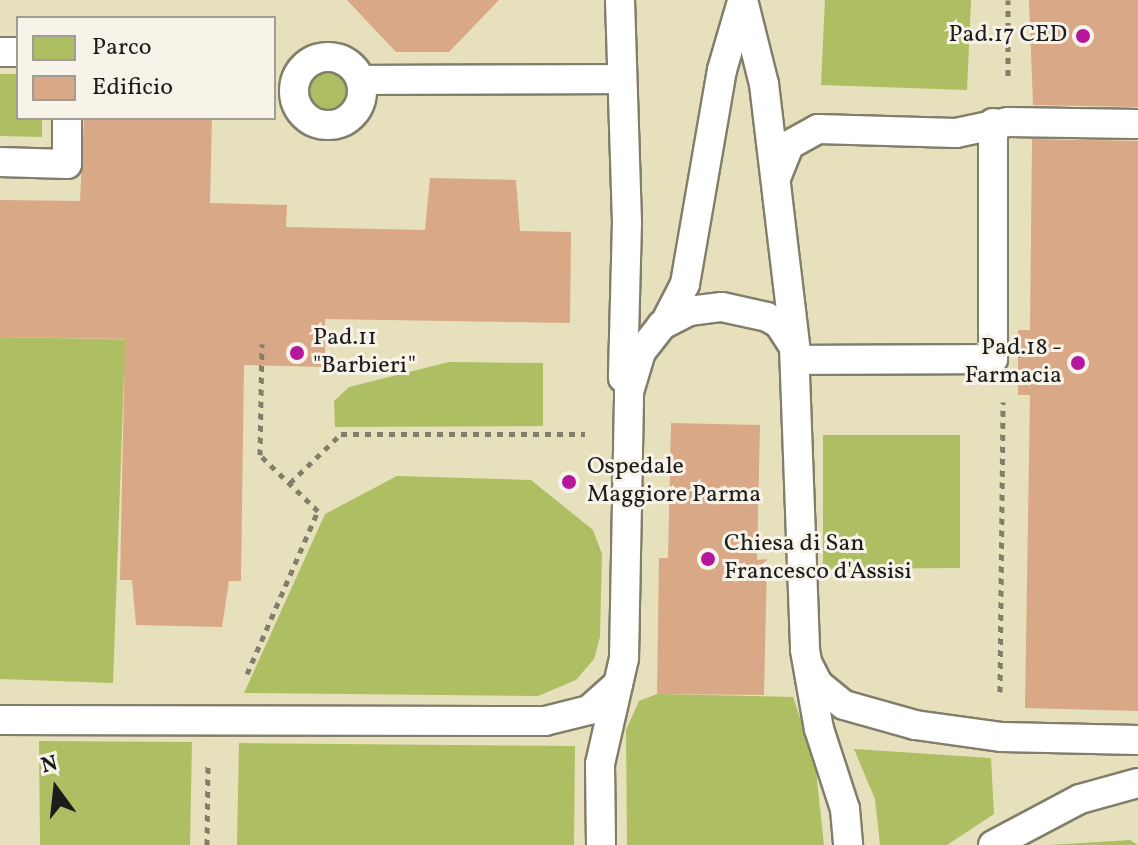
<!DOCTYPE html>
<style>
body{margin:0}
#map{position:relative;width:1138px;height:845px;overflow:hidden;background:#e7e0bc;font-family:Vollkorn,serif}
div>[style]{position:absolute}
.green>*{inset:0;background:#adbf62}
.round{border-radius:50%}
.building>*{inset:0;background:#d9a887}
.path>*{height:5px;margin-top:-2.5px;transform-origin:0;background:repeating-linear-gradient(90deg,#827e6c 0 6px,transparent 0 12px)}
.roads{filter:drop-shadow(2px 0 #827e6c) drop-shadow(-2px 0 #827e6c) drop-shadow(0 2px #827e6c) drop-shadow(0 -2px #827e6c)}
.lane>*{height:28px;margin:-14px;padding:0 14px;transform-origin:14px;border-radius:14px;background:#fff}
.lane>.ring{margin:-14px;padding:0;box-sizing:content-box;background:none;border:28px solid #fff;border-radius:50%}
.dots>*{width:22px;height:22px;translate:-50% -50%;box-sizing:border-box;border:4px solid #f7f3e8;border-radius:50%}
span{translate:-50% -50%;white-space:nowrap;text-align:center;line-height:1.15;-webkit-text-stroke:6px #f7f3e8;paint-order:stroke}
.poi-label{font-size:24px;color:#1c1c1c}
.right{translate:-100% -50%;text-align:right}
.left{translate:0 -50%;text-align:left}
.legend{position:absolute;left:16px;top:16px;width:260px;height:104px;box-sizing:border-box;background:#f7f3e8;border:2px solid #9f9d96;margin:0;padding:10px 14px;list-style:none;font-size:24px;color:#1c1c1c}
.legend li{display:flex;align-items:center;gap:16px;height:40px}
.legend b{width:40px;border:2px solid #9f9d96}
.north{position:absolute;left:16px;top:749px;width:80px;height:80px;-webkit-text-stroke:6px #f7f3e8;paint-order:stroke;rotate:345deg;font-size:22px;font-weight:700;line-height:32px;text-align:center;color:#1c1c1c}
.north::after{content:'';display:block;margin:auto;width:28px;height:36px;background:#1c1c1c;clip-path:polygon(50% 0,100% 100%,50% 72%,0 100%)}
</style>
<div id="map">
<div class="green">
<div style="clip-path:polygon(825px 0,971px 0,967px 90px,821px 85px)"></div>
<div class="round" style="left:294px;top:57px;width:68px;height:68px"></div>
<div style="clip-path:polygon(0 74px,18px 74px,18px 118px,42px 118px,42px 137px,0 136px)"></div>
<div style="clip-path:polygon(0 337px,153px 340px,124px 375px,113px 683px,0 679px)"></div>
<div style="clip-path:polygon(449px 362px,543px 363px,543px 426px,335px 427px,334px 401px,349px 387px)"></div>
<div style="clip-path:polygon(823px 435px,960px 435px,960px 568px,823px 569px)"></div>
<div style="clip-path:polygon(397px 476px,531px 480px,593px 530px,602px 554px,600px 637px,594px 659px,576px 680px,538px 696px,244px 693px,325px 514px)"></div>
<div style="clip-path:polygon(657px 694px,793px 697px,815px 762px,824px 845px,627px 845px,626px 730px,639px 701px)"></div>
<div style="clip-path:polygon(39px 741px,192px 742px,190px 845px,40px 845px)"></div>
<div style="clip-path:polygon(239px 743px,575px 746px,574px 845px,237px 845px)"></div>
<div style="clip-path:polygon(854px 749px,991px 758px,994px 814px,947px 845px,880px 845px,875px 799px)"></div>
<div style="clip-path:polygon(1130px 840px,1138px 845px,1048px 845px)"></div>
</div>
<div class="building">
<div style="clip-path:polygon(347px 0,499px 0,449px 52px,396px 52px)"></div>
<div style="clip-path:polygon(1029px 0,1138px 0,1138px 107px,1033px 105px)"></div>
<div style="clip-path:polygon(84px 118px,212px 118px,210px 203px,287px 205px,286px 227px,425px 230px,430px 178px,516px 180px,520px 231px,571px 232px,570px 323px,325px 319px,325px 367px,244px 365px,241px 581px,229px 581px,222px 627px,136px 625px,132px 580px,120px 580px,125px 339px,0 337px,0 200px,80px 201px)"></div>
<div style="clip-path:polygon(1032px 139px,1138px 141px,1138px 711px,1025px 708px,1030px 395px,1018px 395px,1018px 330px,1030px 330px)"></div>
<div style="clip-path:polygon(671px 423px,760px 425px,757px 560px,767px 559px,764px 695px,657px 694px,659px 558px,668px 558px)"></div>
</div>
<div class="path">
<div style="left:1008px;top:76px;width:76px;rotate:-90deg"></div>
<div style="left:290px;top:483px;width:71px;rotate:-43.9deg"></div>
<div style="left:341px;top:434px;width:244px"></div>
<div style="left:247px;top:674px;width:178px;rotate:-66.5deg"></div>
<div style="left:318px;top:511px;width:81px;rotate:-136deg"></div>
<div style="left:260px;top:455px;width:111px;rotate:-89deg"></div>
<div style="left:1000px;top:692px;width:290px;rotate:-89.4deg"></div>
<div style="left:207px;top:845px;width:79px;rotate:-89.3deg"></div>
</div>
<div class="roads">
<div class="lane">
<div style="left:620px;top:0;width:222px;rotate:88.2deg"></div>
<div style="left:627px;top:222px;width:156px;rotate:91.5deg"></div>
<div style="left:743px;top:0;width:87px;rotate:76deg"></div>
<div style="left:764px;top:84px;width:278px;rotate:83.2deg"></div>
<div style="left:797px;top:360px;width:196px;rotate:-0.3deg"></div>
<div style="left:993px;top:359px;width:236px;rotate:-90deg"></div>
<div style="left:0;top:52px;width:18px"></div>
<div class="ring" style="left:294px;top:57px;width:40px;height:40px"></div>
<div style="left:361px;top:80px;width:260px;rotate:-0.2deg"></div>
<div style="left:0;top:162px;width:67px;rotate:1.7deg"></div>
<div style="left:67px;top:164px;width:46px;rotate:-90deg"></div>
<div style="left:776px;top:178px;width:35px;rotate:-68deg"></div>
<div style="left:789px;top:145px;width:33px;rotate:-29deg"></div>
<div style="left:818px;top:129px;width:138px;rotate:1.7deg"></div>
<div style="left:956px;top:133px;width:53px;rotate:-11.9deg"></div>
<div style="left:1008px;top:122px;width:130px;rotate:0.9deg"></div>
<div style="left:665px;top:323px;width:44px;rotate:-62.9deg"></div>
<div style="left:685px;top:284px;width:217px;rotate:-80.2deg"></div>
<div style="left:722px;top:70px;width:68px;rotate:-73.7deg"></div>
<div style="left:809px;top:666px;width:20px;rotate:63deg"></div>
<div style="left:818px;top:684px;width:33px;rotate:39deg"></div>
<div style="left:844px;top:705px;width:74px;rotate:15.7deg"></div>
<div style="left:915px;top:725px;width:88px;rotate:7.9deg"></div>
<div style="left:1002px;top:737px;width:136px;rotate:1.3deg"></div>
<div style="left:0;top:720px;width:545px;rotate:0.11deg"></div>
<div style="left:545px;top:721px;width:45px;rotate:-14deg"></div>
<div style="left:589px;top:710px;width:39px;rotate:-42deg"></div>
<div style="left:601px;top:845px;width:81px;rotate:-90.7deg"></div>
<div style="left:600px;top:764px;width:109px;rotate:-77.2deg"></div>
<div style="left:624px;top:658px;width:266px;rotate:-88.9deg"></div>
<div style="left:629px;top:392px;width:42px;rotate:-73.3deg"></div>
<div style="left:641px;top:352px;width:34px;rotate:-52deg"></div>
<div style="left:662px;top:325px;width:30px;rotate:-27deg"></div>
<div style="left:689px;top:311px;width:33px;rotate:-7deg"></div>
<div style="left:722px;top:307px;width:46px;rotate:12.5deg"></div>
<div style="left:767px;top:317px;width:14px;rotate:30deg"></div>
<div style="left:779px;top:324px;width:27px;rotate:57deg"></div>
<div style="left:794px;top:347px;width:303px;rotate:87.9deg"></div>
<div style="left:805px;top:650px;width:80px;rotate:80deg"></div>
<div style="left:819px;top:729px;width:84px;rotate:72deg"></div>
<div style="left:845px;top:809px;width:36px;rotate:85deg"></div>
<div style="left:993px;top:845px;width:98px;rotate:-27.9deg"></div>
<div style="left:1080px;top:799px;width:60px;rotate:-15.4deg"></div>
</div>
</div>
<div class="dots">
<div style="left:1083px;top:36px;background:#b5179e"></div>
<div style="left:297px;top:353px;background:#b5179e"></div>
<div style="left:1078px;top:363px;background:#b5179e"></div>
<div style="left:569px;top:482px;background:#b5179e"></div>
<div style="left:708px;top:559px;background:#b5179e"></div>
</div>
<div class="poi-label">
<span class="right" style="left:1067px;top:36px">Pad.17 CED</span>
<span class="left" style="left:313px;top:353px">Pad.11<br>"Barbieri"</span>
<span class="right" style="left:1062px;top:363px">Pad.18 -<br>Farmacia</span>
<span class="left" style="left:587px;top:482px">Ospedale<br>Maggiore Parma</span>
<span class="left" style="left:724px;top:559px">Chiesa di San<br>Francesco d'Assisi</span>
</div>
<ul class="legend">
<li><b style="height:22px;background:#adbf62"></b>Parco</li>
<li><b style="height:22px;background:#d9a887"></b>Edificio</li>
</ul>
<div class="north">N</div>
</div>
